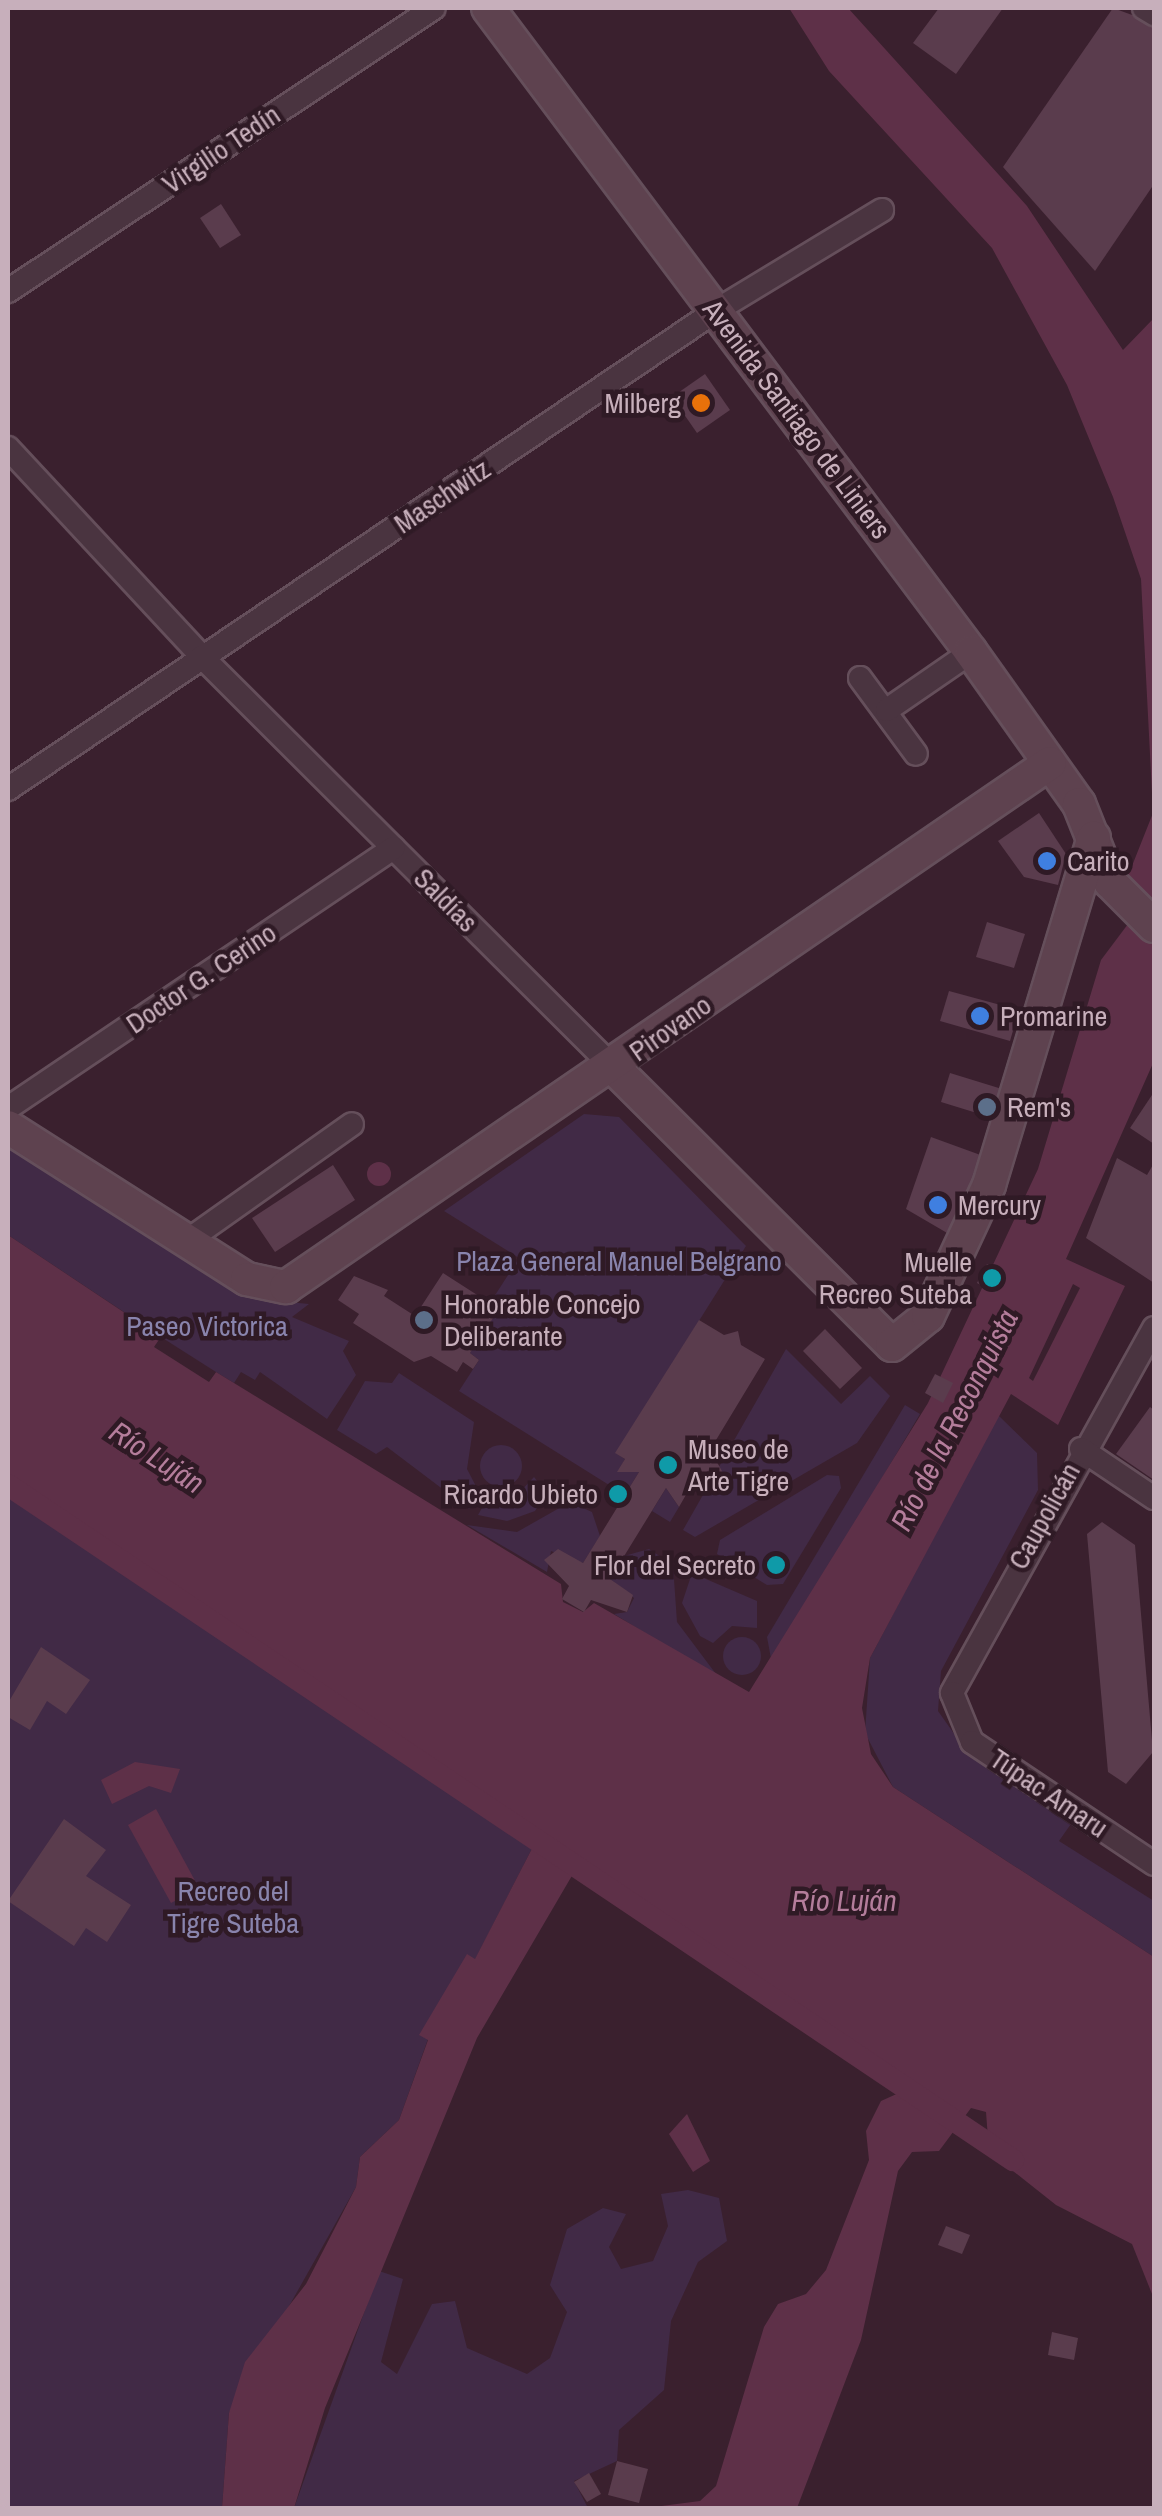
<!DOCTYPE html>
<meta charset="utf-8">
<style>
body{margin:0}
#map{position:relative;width:1162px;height:2516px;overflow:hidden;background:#3a202e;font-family:"Archivo Narrow",sans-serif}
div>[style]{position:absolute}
.green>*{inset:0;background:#412a46}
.round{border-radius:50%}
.water>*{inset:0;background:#5e3048}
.pier>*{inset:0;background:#3a202e}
.canal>*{height:22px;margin:-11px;padding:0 11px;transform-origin:11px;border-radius:11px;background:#5e3048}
.building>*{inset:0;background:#5a3c4d}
.roads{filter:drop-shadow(2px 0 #654f5b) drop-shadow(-2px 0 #654f5b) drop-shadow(0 2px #654f5b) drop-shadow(0 -2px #654f5b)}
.street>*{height:22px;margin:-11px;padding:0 11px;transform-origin:11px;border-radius:11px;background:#4a3440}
.secondary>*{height:32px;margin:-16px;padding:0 16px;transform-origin:16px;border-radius:16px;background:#5e424f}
.dots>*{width:28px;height:28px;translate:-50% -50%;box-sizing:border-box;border:5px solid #2f1a25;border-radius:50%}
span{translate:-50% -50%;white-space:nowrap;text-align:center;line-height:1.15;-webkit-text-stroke:9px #2f1a25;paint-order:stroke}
.street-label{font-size:28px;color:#c7afbb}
.poi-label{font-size:28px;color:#c7afbb}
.right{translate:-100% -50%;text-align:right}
.left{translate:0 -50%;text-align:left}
.park-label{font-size:28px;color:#8984ad}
.water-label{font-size:30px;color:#b47d9b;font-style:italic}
.frame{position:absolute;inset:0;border:10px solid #c7afbb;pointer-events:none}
</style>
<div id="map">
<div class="green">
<div style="clip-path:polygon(584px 1114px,619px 1117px,746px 1246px,616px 1453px,625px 1459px,618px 1472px,639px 1472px,625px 1495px,459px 1391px,479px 1360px,470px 1353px,490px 1303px,519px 1258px,444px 1211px)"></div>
<div style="clip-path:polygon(8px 1141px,248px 1298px,309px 1304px,292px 1317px,349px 1341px,343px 1351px,356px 1375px,327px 1419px,260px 1372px,255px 1380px,241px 1372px,234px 1383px,216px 1372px,209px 1382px,154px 1347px,160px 1336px,8px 1235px)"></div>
<div style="clip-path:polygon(786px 1349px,841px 1404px,870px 1376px,890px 1396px,857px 1443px,695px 1537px,683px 1530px)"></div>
<div style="clip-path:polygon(399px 1373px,474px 1422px,467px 1469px,479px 1492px,469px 1509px,387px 1447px,376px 1454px,337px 1430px,365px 1381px,392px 1383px)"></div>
<div style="clip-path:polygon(905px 1405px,920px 1414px,772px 1664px,767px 1637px)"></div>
<div style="clip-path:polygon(998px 1415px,1037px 1453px,1038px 1490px,941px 1671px,938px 1711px,967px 1752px,1073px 1821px,1059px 1841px,1154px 1901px,1154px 1957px,893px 1787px,865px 1733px,870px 1658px)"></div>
<div class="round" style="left:480px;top:1445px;width:42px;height:42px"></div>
<div style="clip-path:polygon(827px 1475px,839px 1476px,841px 1488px,783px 1584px,767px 1585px,717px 1554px,720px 1540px)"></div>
<div style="clip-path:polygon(534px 1477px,547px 1493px,535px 1511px,507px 1521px,478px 1515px,488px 1497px,514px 1498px)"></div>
<div style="clip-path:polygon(8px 1482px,539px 1835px,475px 1960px,468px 1955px,420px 2035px,428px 2039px,399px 2120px,360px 2157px,356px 2187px,229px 2413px,222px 2508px,8px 2508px)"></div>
<div style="clip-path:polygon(666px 1488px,679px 1507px,670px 1522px,652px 1511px)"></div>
<div style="clip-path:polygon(570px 1502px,592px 1512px,600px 1536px,583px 1563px,551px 1551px,547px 1572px,467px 1525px,517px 1532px)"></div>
<div style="clip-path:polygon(649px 1549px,673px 1565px,677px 1622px,719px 1678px,614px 1614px,627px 1612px,634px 1598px,610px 1579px,624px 1556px)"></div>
<div style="clip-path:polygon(692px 1573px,757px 1601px,757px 1628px,732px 1626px,713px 1643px,700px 1636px,682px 1603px)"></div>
<div class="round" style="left:723px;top:1637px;width:38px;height:38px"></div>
<div style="clip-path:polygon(688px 2190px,719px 2198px,727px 2241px,698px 2262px,671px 2321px,664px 2390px,619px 2430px,617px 2461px,574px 2481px,588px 2508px,294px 2508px,379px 2271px,403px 2279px,381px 2362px,397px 2374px,432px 2304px,455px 2301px,467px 2348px,527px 2374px,550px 2358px,567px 2312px,550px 2285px,567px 2229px,603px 2208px,626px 2214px,609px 2247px,621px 2269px,653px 2261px,668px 2226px,661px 2194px)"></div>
</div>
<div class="water">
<div style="clip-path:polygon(789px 8px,848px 8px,1027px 206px,1123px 350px,1154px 318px,1154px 1061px,1066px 1259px,1125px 1286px,1058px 1425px,1011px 1394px,870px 1658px,862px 1708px,871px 1754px,893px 1787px,1154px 1957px,1154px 2299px,1132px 2244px,1056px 2205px,989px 2152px,986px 2112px,971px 2108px,939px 2151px,912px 2152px,898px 2171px,861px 2340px,797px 2508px,646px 2508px,700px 2501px,716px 2486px,764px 2327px,778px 2304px,806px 2294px,826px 2270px,869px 2160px,866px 2131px,881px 2101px,901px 2092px,893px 2067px,829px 2025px,819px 2035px,722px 1962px,707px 1965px,674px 1924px,580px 1862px,477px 2038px,325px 2408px,294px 2508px,222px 2508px,229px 2413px,245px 2362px,306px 2284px,356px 2187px,360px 2157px,399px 2120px,428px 2040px,419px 2035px,467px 1954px,475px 1959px,539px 1835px,8px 1482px,8px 1235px,161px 1337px,155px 1346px,209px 1381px,216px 1372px,561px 1584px,563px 1602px,583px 1612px,594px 1603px,749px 1692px,928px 1403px,1038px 1169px,1101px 960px,1128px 924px,1138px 888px,1128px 876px,1153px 813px,1141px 579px,1113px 497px,1067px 385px,992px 248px,829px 71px)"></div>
<div class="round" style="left:367px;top:1162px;width:24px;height:24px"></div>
<div style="clip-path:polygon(135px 1762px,180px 1769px,171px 1793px,149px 1786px,112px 1804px,101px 1780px)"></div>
<div style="clip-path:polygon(156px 1809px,199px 1888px,171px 1903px,128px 1825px)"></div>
<div style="clip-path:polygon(687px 2114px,710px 2161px,693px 2172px,669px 2134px)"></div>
</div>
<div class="pier">
<div style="clip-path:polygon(1073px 1284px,1080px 1288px,1033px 1381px,1029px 1378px)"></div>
<div style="clip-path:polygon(161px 1337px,216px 1372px,209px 1382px,154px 1347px)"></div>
</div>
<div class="canal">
<div style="left:8px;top:1485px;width:1211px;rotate:33.89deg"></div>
</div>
<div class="building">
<div style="clip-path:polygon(939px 8px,1003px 8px,956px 74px,913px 43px)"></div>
<div style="clip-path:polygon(1113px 8px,1154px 23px,1154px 184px,1095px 271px,1003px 167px)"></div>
<div style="clip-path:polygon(221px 204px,241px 235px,220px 248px,200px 218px)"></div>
<div style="clip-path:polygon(705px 374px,730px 410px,697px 433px,672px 397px)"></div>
<div style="clip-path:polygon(1039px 813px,1066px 854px,1058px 885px,1024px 877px,998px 841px)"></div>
<div style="clip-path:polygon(987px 922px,1025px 934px,1014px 968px,976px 957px)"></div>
<div style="clip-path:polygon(949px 991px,1019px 1010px,1010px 1041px,940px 1021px)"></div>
<div style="clip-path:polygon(950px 1073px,1002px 1089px,993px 1118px,941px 1102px)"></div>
<div style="clip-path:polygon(1154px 1092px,1154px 1144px,1130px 1128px)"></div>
<div style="clip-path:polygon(931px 1137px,986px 1157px,954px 1237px,906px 1209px)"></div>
<div style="clip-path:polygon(1117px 1158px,1147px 1175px,1154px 1163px,1154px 1283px,1086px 1238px)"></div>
<div style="clip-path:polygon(333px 1165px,355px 1200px,275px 1252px,252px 1218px)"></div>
<div style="clip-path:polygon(987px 1264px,1006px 1273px,996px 1293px,977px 1283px)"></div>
<div style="clip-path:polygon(443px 1273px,499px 1309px,470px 1353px,479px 1360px,473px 1369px,463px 1362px,457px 1372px,431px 1356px,414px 1362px,353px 1323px,359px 1314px,338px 1300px,354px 1276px,388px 1290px,384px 1296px,415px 1316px)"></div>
<div style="clip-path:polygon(699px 1320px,724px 1335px,738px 1331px,741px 1345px,765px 1359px,710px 1450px,722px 1471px,711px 1489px,691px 1486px,679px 1507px,666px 1488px,610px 1579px,633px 1595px,627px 1612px,591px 1600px,584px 1612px,562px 1599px,569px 1586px,544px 1560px,558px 1549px,583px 1563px,639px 1472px,617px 1472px,625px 1459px,615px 1453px)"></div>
<div style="clip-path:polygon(825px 1329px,862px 1368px,840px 1389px,803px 1351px)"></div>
<div style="clip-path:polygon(935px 1374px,953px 1383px,943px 1403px,925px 1393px)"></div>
<div style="clip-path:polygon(1150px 1407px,1154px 1410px,1154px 1480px,1116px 1454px)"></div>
<div style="clip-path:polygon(1102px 1522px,1135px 1545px,1153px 1752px,1126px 1784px,1108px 1772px,1087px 1534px)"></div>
<div style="clip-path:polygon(41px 1647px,90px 1680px,66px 1714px,47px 1701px,30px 1730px,8px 1717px,8px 1703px)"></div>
<div style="clip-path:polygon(64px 1819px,106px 1850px,86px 1876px,131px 1905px,107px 1942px,86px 1928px,74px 1946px,8px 1901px)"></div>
<div style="clip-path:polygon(946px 2226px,970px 2235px,962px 2254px,938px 2245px)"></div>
<div style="clip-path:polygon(1052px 2332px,1078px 2338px,1074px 2360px,1048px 2355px)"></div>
<div style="clip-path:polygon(617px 2461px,648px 2469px,639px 2503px,608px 2495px)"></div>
<div style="clip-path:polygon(589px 2473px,601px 2494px,587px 2502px,574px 2482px)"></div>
</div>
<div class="roads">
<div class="street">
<div style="left:1144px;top:8px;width:12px;rotate:31deg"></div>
<div style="left:8px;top:291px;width:511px;rotate:-33.6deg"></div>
<div style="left:8px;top:448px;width:285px;rotate:47.1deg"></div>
<div style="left:202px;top:657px;width:582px;rotate:44.93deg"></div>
<div style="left:860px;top:678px;width:94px;rotate:53.6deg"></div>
<div style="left:887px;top:710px;width:102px;rotate:-34.6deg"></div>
<div style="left:8px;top:789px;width:856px;rotate:-34.04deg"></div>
<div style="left:717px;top:310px;width:193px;rotate:-31.2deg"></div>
<div style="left:8px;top:1108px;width:465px;rotate:-34deg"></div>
<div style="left:187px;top:1241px;width:202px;rotate:-35.3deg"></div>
<div style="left:1154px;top:1328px;width:417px;rotate:119deg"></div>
<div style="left:952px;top:1693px;width:53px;rotate:67.8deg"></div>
<div style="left:972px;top:1742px;width:219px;rotate:33.8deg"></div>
<div style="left:1081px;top:1449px;width:88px;rotate:33.9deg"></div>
</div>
<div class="secondary">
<div style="left:488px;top:8px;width:805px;rotate:53.13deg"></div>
<div style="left:971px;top:652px;width:186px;rotate:54.6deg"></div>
<div style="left:1079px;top:804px;width:84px;rotate:68.3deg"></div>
<div style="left:1110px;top:882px;width:62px;rotate:45deg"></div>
<div style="left:614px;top:1068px;width:392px;rotate:44.9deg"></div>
<div style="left:892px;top:1345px;width:46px;rotate:-38.9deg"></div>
<div style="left:928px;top:1316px;width:145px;rotate:-65deg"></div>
<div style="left:989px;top:1185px;width:363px;rotate:-73.2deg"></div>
<div style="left:8px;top:1127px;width:283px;rotate:32.5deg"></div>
<div style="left:247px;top:1279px;width:40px;rotate:12deg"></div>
<div style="left:286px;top:1287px;width:926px;rotate:-34.44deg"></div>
</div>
</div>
<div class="dots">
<div style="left:701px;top:403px;background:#e8710a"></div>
<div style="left:1047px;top:861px;background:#3f7fe0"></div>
<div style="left:980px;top:1016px;background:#3f7fe0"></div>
<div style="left:987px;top:1107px;background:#5c6f8a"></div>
<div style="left:938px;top:1205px;background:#3f7fe0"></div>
<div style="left:992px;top:1278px;background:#0f9aa8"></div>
<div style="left:424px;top:1320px;background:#5c6f8a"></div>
<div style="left:668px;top:1465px;background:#0f9aa8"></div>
<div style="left:618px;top:1494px;background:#0f9aa8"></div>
<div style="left:776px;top:1565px;background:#0f9aa8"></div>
</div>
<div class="street-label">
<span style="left:221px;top:149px;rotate:-34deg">Virgilio Tedín</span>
<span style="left:797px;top:419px;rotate:53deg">Avenida Santiago de Liniers</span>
<span style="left:442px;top:496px;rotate:-34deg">Maschwitz</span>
<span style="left:446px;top:900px;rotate:45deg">Saldías</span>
<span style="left:201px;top:978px;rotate:-34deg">Doctor G. Cerino</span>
<span style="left:670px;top:1028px;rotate:-35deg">Pirovano</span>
<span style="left:1044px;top:1516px;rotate:-61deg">Caupolicán</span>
<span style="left:1049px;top:1793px;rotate:34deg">Túpac Amaru</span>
</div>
<div class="poi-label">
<span class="right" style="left:681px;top:403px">Milberg</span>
<span class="left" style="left:1067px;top:861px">Carito</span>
<span class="left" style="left:1000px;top:1016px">Promarine</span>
<span class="left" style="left:1007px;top:1107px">Rem's</span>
<span class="left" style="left:958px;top:1205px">Mercury</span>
<span class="right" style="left:972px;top:1278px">Muelle<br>Recreo Suteba</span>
<span class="left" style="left:444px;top:1320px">Honorable Concejo<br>Deliberante</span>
<span class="left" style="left:688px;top:1465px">Museo de<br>Arte Tigre</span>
<span class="right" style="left:598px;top:1494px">Ricardo Ubieto</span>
<span class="right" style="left:756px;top:1565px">Flor del Secreto</span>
</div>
<div class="park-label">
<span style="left:619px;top:1261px">Plaza General Manuel Belgrano</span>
<span style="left:207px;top:1326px">Paseo Victorica</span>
<span style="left:233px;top:1907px">Recreo del<br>Tigre Suteba</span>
</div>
<div class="water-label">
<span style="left:954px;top:1420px;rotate:-63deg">Río de la Reconquista</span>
<span style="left:157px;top:1457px;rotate:33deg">Río Luján</span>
<span style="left:844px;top:1900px">Río Luján</span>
</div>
<div class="frame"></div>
</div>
